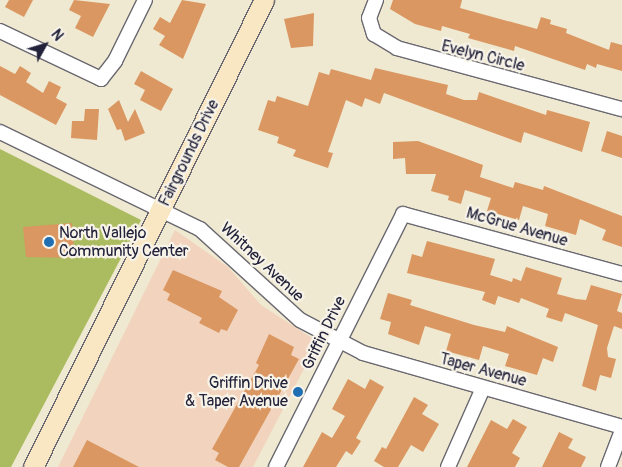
<!DOCTYPE html>
<style>
body{margin:0}
#map{position:relative;width:622px;height:467px;overflow:hidden;background:#efe9d1;font-family:Pangolin,sans-serif}
div>[style]{position:absolute}
.built>*{inset:0;background:#f2d4be}
.green>*{inset:0;background:#abbb5f}
.building>*{inset:0;background:#da9761}
.roads{filter:drop-shadow(1px 0 #6a6870) drop-shadow(-1px 0 #6a6870) drop-shadow(0 1px #6a6870) drop-shadow(0 -1px #6a6870)}
.street>*{height:14px;margin:-7px;padding:0 7px;transform-origin:7px;border-radius:7px;background:#fff}
.secondary>*{height:19px;margin:-9.5px;padding:0 9.5px;transform-origin:9.5px;border-radius:9.5px;background:#f9e7c3}
.dots>*{width:14px;height:14px;translate:-50% -50%;box-sizing:border-box;border:2px solid #f7f3e8;border-radius:50%}
span{translate:-50% -50%;white-space:nowrap;text-align:center;line-height:1.15;-webkit-text-stroke:4.5px #f7f3e8;paint-order:stroke}
.street-label{font-size:16px;color:#22223b}
.poi-label{font-size:16px;color:#22223b}
.left{translate:0 -50%;text-align:left}
.right{translate:-100% -50%;text-align:right}
.north{position:absolute;left:20px;top:20px;width:50px;height:50px;-webkit-text-stroke:4px #f7f3e8;paint-order:stroke;rotate:51deg;font-size:14px;font-weight:700;line-height:20px;text-align:center;color:#22223b}
.north::after{content:'';display:block;margin:auto;width:18px;height:22px;background:#22223b;clip-path:polygon(50% 0,100% 100%,50% 72%,0 100%)}
</style>
<div id="map">
<div class="built">
<div style="clip-path:polygon(175px 230px,228px 267px,261px 305px,318px 342px,253px 467px,58px 467px)"></div>
</div>
<div class="green">
<div style="clip-path:polygon(0 149px,141px 220px,11px 467px,0 467px)"></div>
</div>
<div class="building">
<div style="clip-path:polygon(9px 0,33px 0,24px 17px,5px 7px)"></div>
<div style="clip-path:polygon(74px 0,110px 4px,93px 37px,75px 28px,81px 16px,69px 10px)"></div>
<div style="clip-path:polygon(182px 0,206px 4px,183px 59px,159px 45px,165px 36px,153px 29px,160px 17px,170px 23px)"></div>
<div style="clip-path:polygon(393px 0,462px 0,460px 8px,537px 29px,541px 17px,551px 20px,550px 24px,567px 29px,566px 33px,609px 50px,611px 42px,622px 45px,622px 71px,597px 64px,596px 68px,587px 64px,585px 70px,515px 46px,514px 51px,468px 38px,470px 34px,442px 26px,441px 31px,415px 24px,390px 9px)"></div>
<div style="clip-path:polygon(314px 13px,313px 46px,291px 48px,284px 19px)"></div>
<div style="clip-path:polygon(0 66px,15px 74px,20px 66px,31px 73px,26px 82px,43px 93px,49px 81px,61px 87px,56px 98px,67px 104px,56px 125px,0 95px)"></div>
<div style="clip-path:polygon(375px 68px,448px 85px,446px 94px,464px 100px,477px 100px,479px 92px,546px 115px,547px 110px,590px 122px,582px 152px,524px 132px,521px 143px,384px 93px,380px 104px,365px 98px,362px 107px,346px 100px,328px 152px,333px 153px,328px 168px,293px 156px,296px 150px,277px 143px,279px 137px,258px 130px,268px 100px,275px 102px,277px 96px,308px 106px,319px 72px,329px 75px,331px 69px,371px 80px)"></div>
<div style="clip-path:polygon(141px 71px,173px 89px,161px 111px,140px 100px,145px 90px,134px 84px)"></div>
<div style="clip-path:polygon(119px 100px,128px 122px,135px 109px,145px 133px,125px 141px,121px 129px,117px 130px,108px 109px)"></div>
<div style="clip-path:polygon(85px 109px,99px 109px,97px 140px,71px 138px,72px 121px,84px 121px)"></div>
<div style="clip-path:polygon(607px 131px,622px 136px,622px 158px,601px 151px)"></div>
<div style="clip-path:polygon(418px 141px,483px 165px,480px 177px,513px 188px,515px 182px,543px 190px,544px 186px,622px 216px,622px 247px,602px 240px,606px 230px,580px 219px,576px 235px,545px 226px,548px 214px,523px 206px,519px 220px,487px 211px,491px 198px,465px 190px,461px 204px,448px 200px,449px 196px,431px 191px,436px 174px,406px 174px,405px 158px,393px 159px,393px 142px)"></div>
<div style="clip-path:polygon(72px 223px,75px 258px,26px 257px,23px 227px)"></div>
<div style="clip-path:polygon(427px 241px,495px 259px,490px 275px,512px 282px,513px 278px,521px 281px,526px 267px,562px 278px,557px 294px,576px 299px,586px 300px,591px 285px,622px 294px,617px 311px,622px 313px,622px 329px,614px 326px,607px 348px,608px 357px,616px 359px,611px 378px,600px 375px,596px 391px,582px 386px,598px 325px,565px 313px,562px 322px,546px 317px,549px 309px,521px 298px,519px 303px,498px 296px,495px 305px,482px 300px,485px 292px,407px 273px,412px 254px,422px 257px)"></div>
<div style="clip-path:polygon(173px 270px,222px 291px,219px 297px,238px 310px,227px 331px,221px 329px,219px 333px,199px 323px,202px 318px,167px 300px,170px 294px,163px 290px)"></div>
<div style="clip-path:polygon(388px 293px,412px 300px,410px 305px,474px 325px,505px 332px,507px 326px,558px 347px,553px 362px,543px 358px,537px 375px,505px 366px,509px 354px,483px 346px,479px 360px,446px 351px,451px 334px,425px 326px,419px 345px,405px 340px,388px 334px,391px 322px,380px 319px)"></div>
<div style="clip-path:polygon(269px 334px,294px 347px,291px 355px,299px 359px,239px 467px,228px 467px,215px 460px,219px 453px,212px 449px,259px 365px,256px 363px)"></div>
<div style="clip-path:polygon(348px 379px,365px 389px,370px 379px,384px 387px,356px 438px,361px 441px,352px 455px,346px 451px,336px 467px,303px 467px,322px 432px,332px 438px,345px 416px,332px 409px)"></div>
<div style="clip-path:polygon(414px 397px,428px 405px,422px 414px,439px 424px,423px 452px,411px 445px,398px 467px,384px 467px,374px 461px,382px 447px,386px 449px)"></div>
<div style="clip-path:polygon(513px 419px,527px 427px,512px 453px,520px 458px,515px 467px,467px 467px,491px 420px,507px 429px)"></div>
<div style="clip-path:polygon(559px 432px,573px 439px,568px 448px,586px 457px,581px 467px,542px 467px)"></div>
<div style="clip-path:polygon(87px 440px,139px 467px,73px 467px)"></div>
</div>
<div class="roads">
<div class="street">
<div style="left:376px;top:0;width:19px;rotate:111deg"></div>
<div style="left:369px;top:18px;width:17px;rotate:73deg"></div>
<div style="left:374px;top:34px;width:27px;rotate:31deg"></div>
<div style="left:397px;top:48px;width:233px;rotate:15.2deg"></div>
<div style="left:0;top:31px;width:112px;rotate:25.4deg"></div>
<div style="left:101px;top:79px;width:23px;rotate:-52deg"></div>
<div style="left:115px;top:61px;width:68px;rotate:-63.8deg"></div>
<div style="left:0;top:132px;width:222px;rotate:25.9deg"></div>
<div style="left:200px;top:229px;width:135px;rotate:42.3deg"></div>
<div style="left:300px;top:320px;width:71px;rotate:27.6deg"></div>
<div style="left:363px;top:353px;width:269px;rotate:15.9deg"></div>
<div style="left:276px;top:467px;width:283px;rotate:-63.3deg"></div>
<div style="left:403px;top:214px;width:227px;rotate:15.3deg"></div>
<div style="left:448px;top:467px;width:86px;rotate:-66.1deg"></div>
<div style="left:608px;top:467px;width:39px;rotate:-69deg"></div>
</div>
<div class="secondary">
<div style="left:33px;top:467px;width:521px;rotate:-63.68deg"></div>
</div>
</div>
<div class="dots">
<div style="left:49px;top:242px;background:#1f6fb2"></div>
<div style="left:298px;top:392px;background:#1f6fb2"></div>
</div>
<div class="street-label">
<span style="left:483px;top:56px;rotate:14deg">Evelyn Circle</span>
<span style="left:189px;top:153px;rotate:-64deg">Fairgrounds Drive</span>
<span style="left:517px;top:227px;rotate:16deg">McGrue Avenue</span>
<span style="left:262px;top:262px;rotate:43deg">Whitney Avenue</span>
<span style="left:324px;top:333px;rotate:-64deg">Griffin Drive</span>
<span style="left:483px;top:370px;rotate:15deg">Taper Avenue</span>
</div>
<div class="poi-label">
<span class="left" style="left:59px;top:242px">North Vallejo<br>Community Center</span>
<span class="right" style="left:288px;top:392px">Griffin Drive<br>&amp; Taper Avenue</span>
</div>
<div class="north">N</div>
</div>
